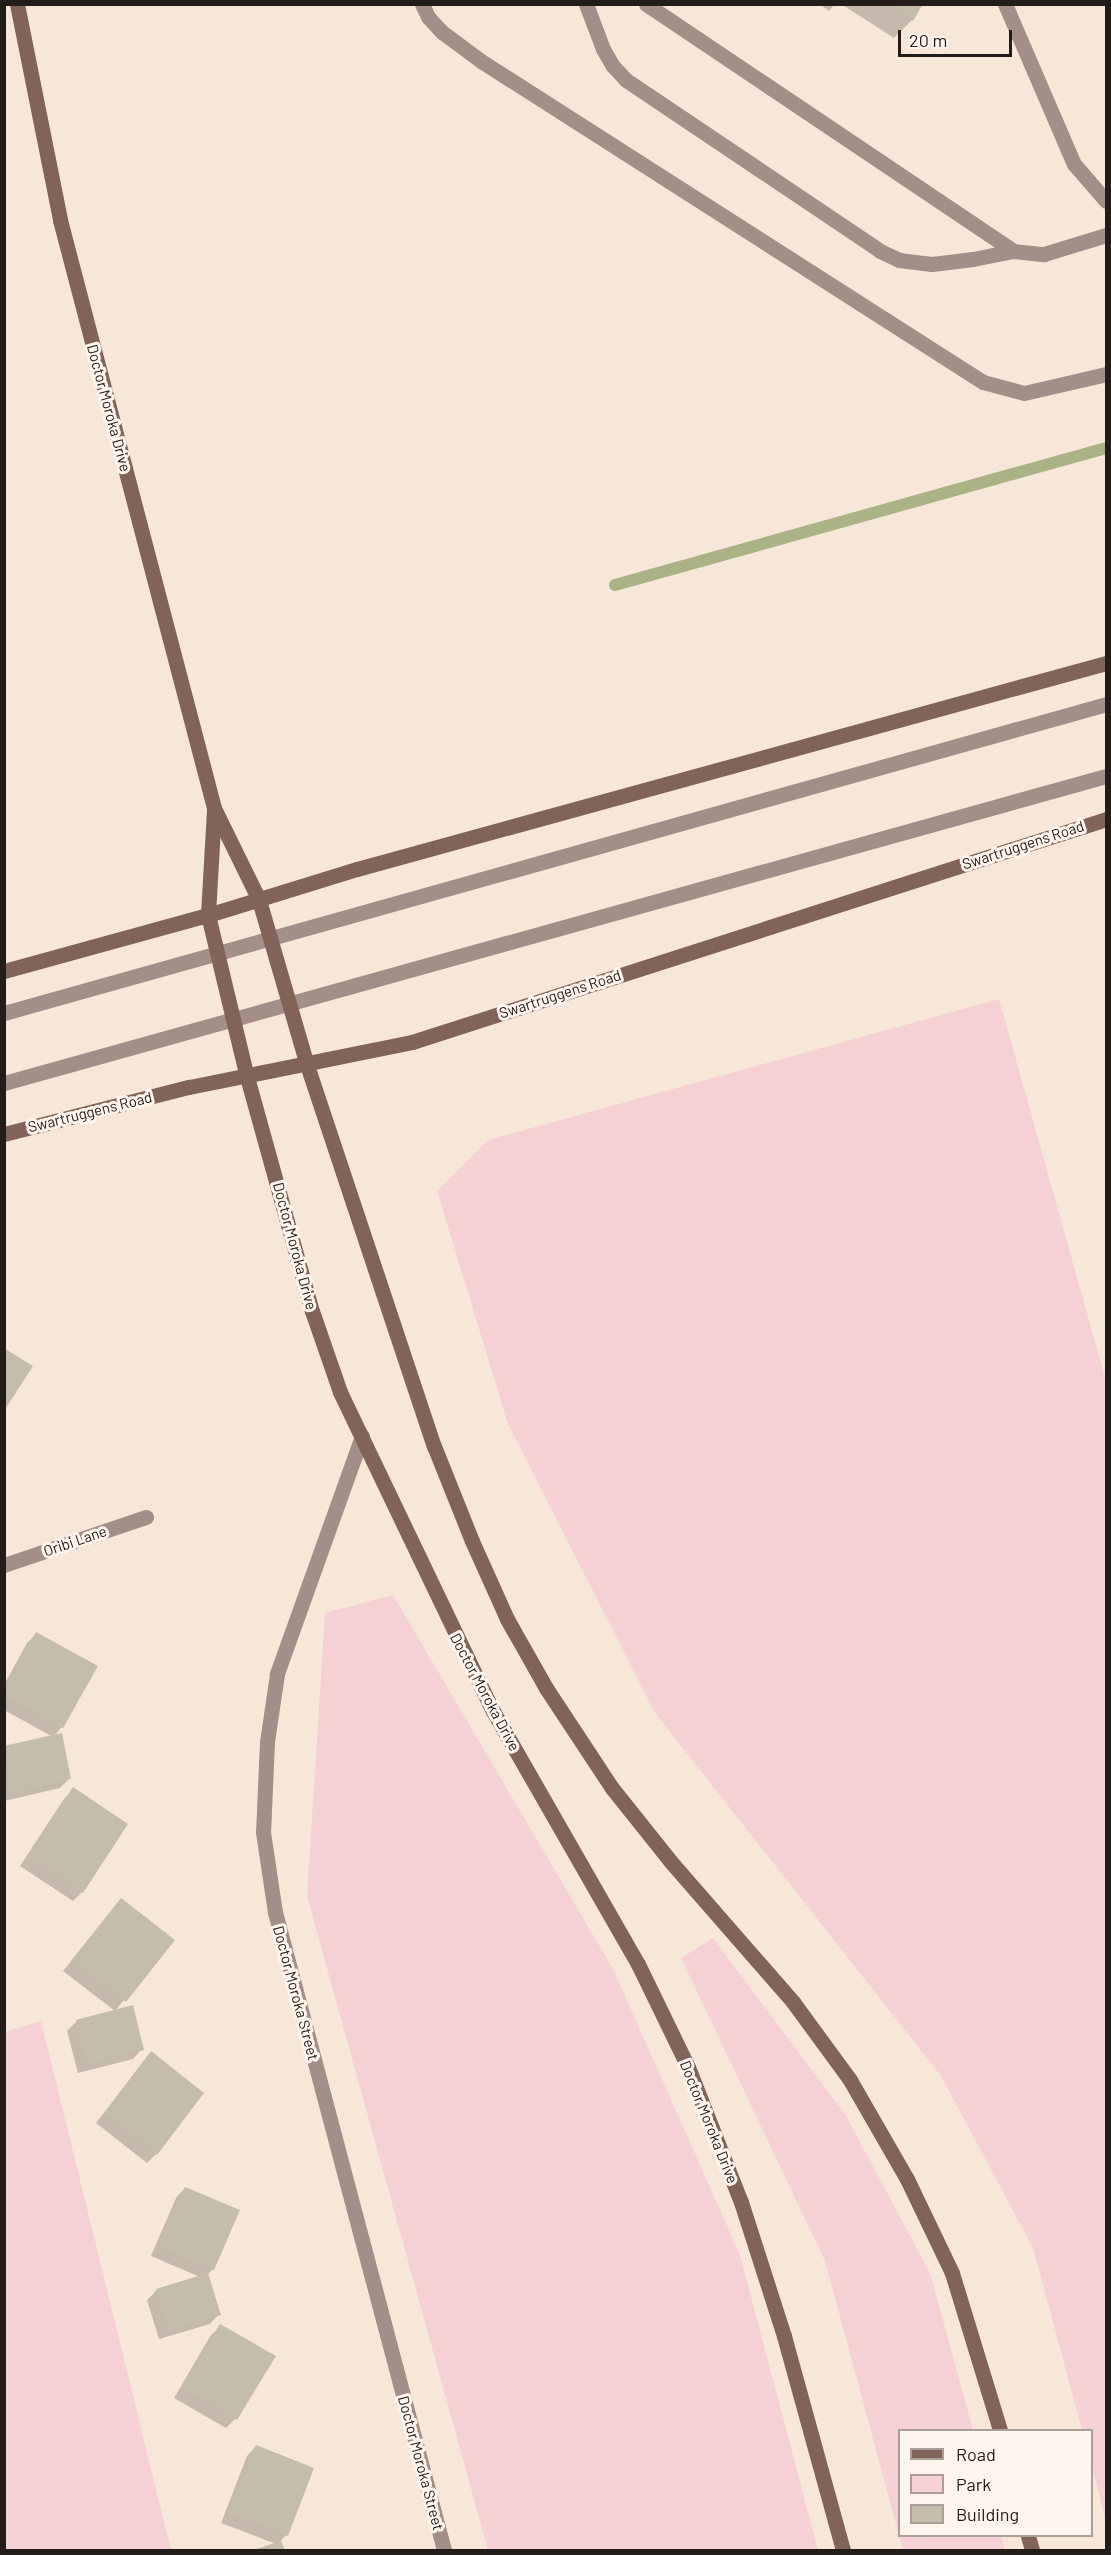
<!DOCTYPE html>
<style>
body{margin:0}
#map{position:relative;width:1111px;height:2555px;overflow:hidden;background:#f7e7d9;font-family:Barlow,sans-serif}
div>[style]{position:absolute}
.green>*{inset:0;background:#f5d1d5}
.shadow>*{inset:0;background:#0003}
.stream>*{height:12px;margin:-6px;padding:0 6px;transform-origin:6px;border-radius:6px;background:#aab286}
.building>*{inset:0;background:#c4bdab}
.lane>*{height:15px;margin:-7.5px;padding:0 7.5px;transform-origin:7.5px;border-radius:7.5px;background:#a48e88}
.street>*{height:15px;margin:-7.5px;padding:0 7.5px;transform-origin:7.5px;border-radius:7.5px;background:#a48e88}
.secondary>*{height:15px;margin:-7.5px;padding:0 7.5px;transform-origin:7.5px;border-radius:7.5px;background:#81635a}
span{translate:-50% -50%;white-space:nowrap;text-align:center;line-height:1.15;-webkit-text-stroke:6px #fff5ed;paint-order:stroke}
.street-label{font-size:15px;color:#221d18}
.frame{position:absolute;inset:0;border:6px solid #221d18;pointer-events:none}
.legend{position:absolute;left:898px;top:2429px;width:195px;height:108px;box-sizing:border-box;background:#fff5ed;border:2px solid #a79f98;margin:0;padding:8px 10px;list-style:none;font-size:18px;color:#221d18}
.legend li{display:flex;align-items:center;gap:12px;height:30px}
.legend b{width:30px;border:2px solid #a79f98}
.scale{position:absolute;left:898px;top:30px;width:114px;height:27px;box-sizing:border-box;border:3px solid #221d18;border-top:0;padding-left:8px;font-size:18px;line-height:21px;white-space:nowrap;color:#221d18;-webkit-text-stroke:4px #fff5ed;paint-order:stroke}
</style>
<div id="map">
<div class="green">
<div style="clip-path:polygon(999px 999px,1106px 1381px,1106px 2522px,1092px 2466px,1092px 2430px,1082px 2430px,1033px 2248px,941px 2076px,655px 1713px,508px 1424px,437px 1191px,488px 1140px)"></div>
<div style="clip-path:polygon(393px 1595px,613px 1969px,740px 2255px,818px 2550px,488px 2550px,307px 1896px,325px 1613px)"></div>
<div style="clip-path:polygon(713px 1938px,845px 2114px,930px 2273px,973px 2430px,900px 2430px,900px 2536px,1001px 2536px,1005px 2550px,903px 2550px,825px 2261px,681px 1958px)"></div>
<div style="clip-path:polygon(41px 2021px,171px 2550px,5px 2550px,5px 2032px)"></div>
</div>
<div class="shadow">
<div style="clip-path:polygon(819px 4px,835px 4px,829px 11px)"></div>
<div style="clip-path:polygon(841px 4px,921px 4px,912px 20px,894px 38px)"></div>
<div style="clip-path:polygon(36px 1634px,62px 1727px,53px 1737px,4px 1710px,4px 1685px,27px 1643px)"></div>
<div style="clip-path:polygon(4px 1747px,69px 1779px,60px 1788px,4px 1801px)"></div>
<div style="clip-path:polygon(73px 1789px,82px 1892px,73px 1901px,20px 1866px,64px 1799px)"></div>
<div style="clip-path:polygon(121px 1900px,173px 1940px,115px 2011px,63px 1971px)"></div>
<div style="clip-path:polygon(132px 2007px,142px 2049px,133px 2059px,78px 2073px,67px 2031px,76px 2022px)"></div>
<div style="clip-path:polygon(151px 2053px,156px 2154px,147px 2163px,96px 2123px)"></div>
<div style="clip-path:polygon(185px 2188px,213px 2269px,207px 2275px,219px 2314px,210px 2324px,159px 2339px,147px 2300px,157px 2290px,200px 2277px,151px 2256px,176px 2198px)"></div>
<div style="clip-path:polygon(221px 2326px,235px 2419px,226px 2428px,174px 2398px,211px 2335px)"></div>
<div style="clip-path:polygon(256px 2446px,312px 2468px,286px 2535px,280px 2542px,283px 2550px,256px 2550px,276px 2544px,221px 2523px,247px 2456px)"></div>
</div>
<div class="stream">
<div style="left:615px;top:585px;width:510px;rotate:-15.59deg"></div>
</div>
<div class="building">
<div style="clip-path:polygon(887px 4px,923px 4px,913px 21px)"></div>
<div style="clip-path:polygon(4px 1348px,33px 1366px,4px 1411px)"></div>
<div style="clip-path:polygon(36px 1632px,98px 1666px,63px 1728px,4px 1696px,4px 1691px)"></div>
<div style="clip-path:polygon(62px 1733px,71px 1779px,11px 1793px,4px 1746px)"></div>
<div style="clip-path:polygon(73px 1787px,128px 1824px,83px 1893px,28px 1856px)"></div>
<div style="clip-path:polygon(121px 1898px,175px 1940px,126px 2002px,71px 1961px)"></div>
<div style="clip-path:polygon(133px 2005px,144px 2050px,87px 2065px,76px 2020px)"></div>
<div style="clip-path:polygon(151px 2051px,204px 2093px,157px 2155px,104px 2113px)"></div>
<div style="clip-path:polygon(185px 2187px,240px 2210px,214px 2270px,159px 2247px)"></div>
<div style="clip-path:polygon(208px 2273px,221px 2315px,169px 2331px,156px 2289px)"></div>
<div style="clip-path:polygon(220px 2324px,276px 2356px,237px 2420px,182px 2388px)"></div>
<div style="clip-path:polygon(256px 2445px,314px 2468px,288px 2536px,229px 2514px)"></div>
<div style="clip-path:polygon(281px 2541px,285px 2550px,253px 2550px)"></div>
</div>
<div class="lane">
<div style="left:422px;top:4px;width:14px;rotate:65deg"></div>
<div style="left:428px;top:17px;width:21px;rotate:47deg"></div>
<div style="left:442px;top:32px;width:49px;rotate:36.6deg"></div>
<div style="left:481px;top:61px;width:596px;rotate:32.6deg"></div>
<div style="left:983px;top:382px;width:42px;rotate:15deg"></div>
<div style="left:1024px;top:393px;width:84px;rotate:-13deg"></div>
<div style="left:586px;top:4px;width:48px;rotate:69.3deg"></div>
<div style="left:603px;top:49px;width:20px;rotate:60deg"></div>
<div style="left:613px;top:66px;width:19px;rotate:47deg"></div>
<div style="left:626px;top:80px;width:306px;rotate:33.9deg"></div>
<div style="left:880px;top:251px;width:21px;rotate:25deg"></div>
<div style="left:899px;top:260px;width:33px;rotate:7deg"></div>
<div style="left:932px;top:264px;width:41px;rotate:-7deg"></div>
<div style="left:973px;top:259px;width:41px;rotate:-11.3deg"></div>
<div style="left:646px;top:4px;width:442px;rotate:33.9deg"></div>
<div style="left:1013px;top:251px;width:31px;rotate:6deg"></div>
<div style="left:1044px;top:254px;width:65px;rotate:-17deg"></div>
<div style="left:1005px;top:4px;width:174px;rotate:66.7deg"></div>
<div style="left:1074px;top:164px;width:49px;rotate:49.1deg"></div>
<div style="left:4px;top:1013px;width:1145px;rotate:-15.66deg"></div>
<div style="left:4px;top:1083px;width:1144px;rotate:-15.57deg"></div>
</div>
<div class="street">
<div style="left:362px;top:1436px;width:253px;rotate:109.7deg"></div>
<div style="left:277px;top:1674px;width:69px;rotate:98.4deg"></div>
<div style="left:267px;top:1742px;width:90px;rotate:92.5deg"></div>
<div style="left:263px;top:1832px;width:81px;rotate:81.5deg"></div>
<div style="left:275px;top:1912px;width:660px;rotate:75.16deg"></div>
<div style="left:4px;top:1565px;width:150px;rotate:-18.7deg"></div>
</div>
<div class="secondary">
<div style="left:17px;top:4px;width:220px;rotate:78.7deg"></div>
<div style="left:60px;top:220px;width:608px;rotate:75.32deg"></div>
<div style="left:214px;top:808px;width:102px;rotate:63.9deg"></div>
<div style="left:259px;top:900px;width:172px;rotate:73.8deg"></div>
<div style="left:307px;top:1065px;width:402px;rotate:71.6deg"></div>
<div style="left:434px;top:1446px;width:102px;rotate:68.2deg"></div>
<div style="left:472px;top:1541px;width:85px;rotate:65.8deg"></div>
<div style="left:507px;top:1619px;width:79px;rotate:60.5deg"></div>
<div style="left:546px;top:1688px;width:120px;rotate:56.6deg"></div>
<div style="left:612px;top:1788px;width:95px;rotate:51.4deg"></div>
<div style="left:671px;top:1862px;width:186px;rotate:48.9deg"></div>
<div style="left:793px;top:2002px;width:97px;rotate:53.8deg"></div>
<div style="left:850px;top:2080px;width:114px;rotate:60.1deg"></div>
<div style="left:907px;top:2179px;width:104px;rotate:64.4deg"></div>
<div style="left:952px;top:2273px;width:164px;rotate:73deg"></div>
<div style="left:214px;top:810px;width:105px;rotate:93.3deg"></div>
<div style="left:208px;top:915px;width:167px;rotate:76.5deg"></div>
<div style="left:247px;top:1077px;width:243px;rotate:74.5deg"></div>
<div style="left:312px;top:1311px;width:86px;rotate:70.9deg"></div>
<div style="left:340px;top:1392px;width:354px;rotate:64.4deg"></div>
<div style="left:493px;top:1711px;width:292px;rotate:60.2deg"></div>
<div style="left:638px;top:1964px;width:114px;rotate:64.1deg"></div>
<div style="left:688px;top:2067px;width:145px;rotate:68.6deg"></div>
<div style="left:741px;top:2202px;width:141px;rotate:72.2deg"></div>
<div style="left:784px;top:2336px;width:222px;rotate:74.6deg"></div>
<div style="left:4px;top:971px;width:212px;rotate:-15.4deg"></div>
<div style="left:208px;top:915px;width:156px;rotate:-17.2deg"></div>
<div style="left:357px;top:869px;width:777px;rotate:-15.38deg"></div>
<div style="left:4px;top:1134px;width:191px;rotate:-14.3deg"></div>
<div style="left:189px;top:1087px;width:227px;rotate:-11.4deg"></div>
<div style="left:412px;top:1042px;width:729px;rotate:-17.81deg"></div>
<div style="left:1028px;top:2536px;width:15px;rotate:74deg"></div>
</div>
<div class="street-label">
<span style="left:109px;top:408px;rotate:75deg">Doctor Moroka Drive</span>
<span style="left:1023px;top:845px;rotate:-18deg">Swartruggens Road</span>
<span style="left:560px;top:994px;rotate:-18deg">Swartruggens Road</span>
<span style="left:90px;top:1112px;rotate:-14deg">Swartruggens Road</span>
<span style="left:295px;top:1246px;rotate:75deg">Doctor Moroka Drive</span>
<span style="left:75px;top:1541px;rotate:-19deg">Oribi Lane</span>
<span style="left:485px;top:1692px;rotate:62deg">Doctor Moroka Drive</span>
<span style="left:296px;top:1993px;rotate:75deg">Doctor Moroka Street</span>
<span style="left:709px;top:2122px;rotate:68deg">Doctor Moroka Drive</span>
<span style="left:421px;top:2463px;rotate:75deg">Doctor Moroka Street</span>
</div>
<div class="frame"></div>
<ul class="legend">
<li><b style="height:8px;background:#81635a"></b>Road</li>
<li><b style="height:16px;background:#f5d1d5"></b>Park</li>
<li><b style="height:16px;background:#c4bdab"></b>Building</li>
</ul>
<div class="scale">20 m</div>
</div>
